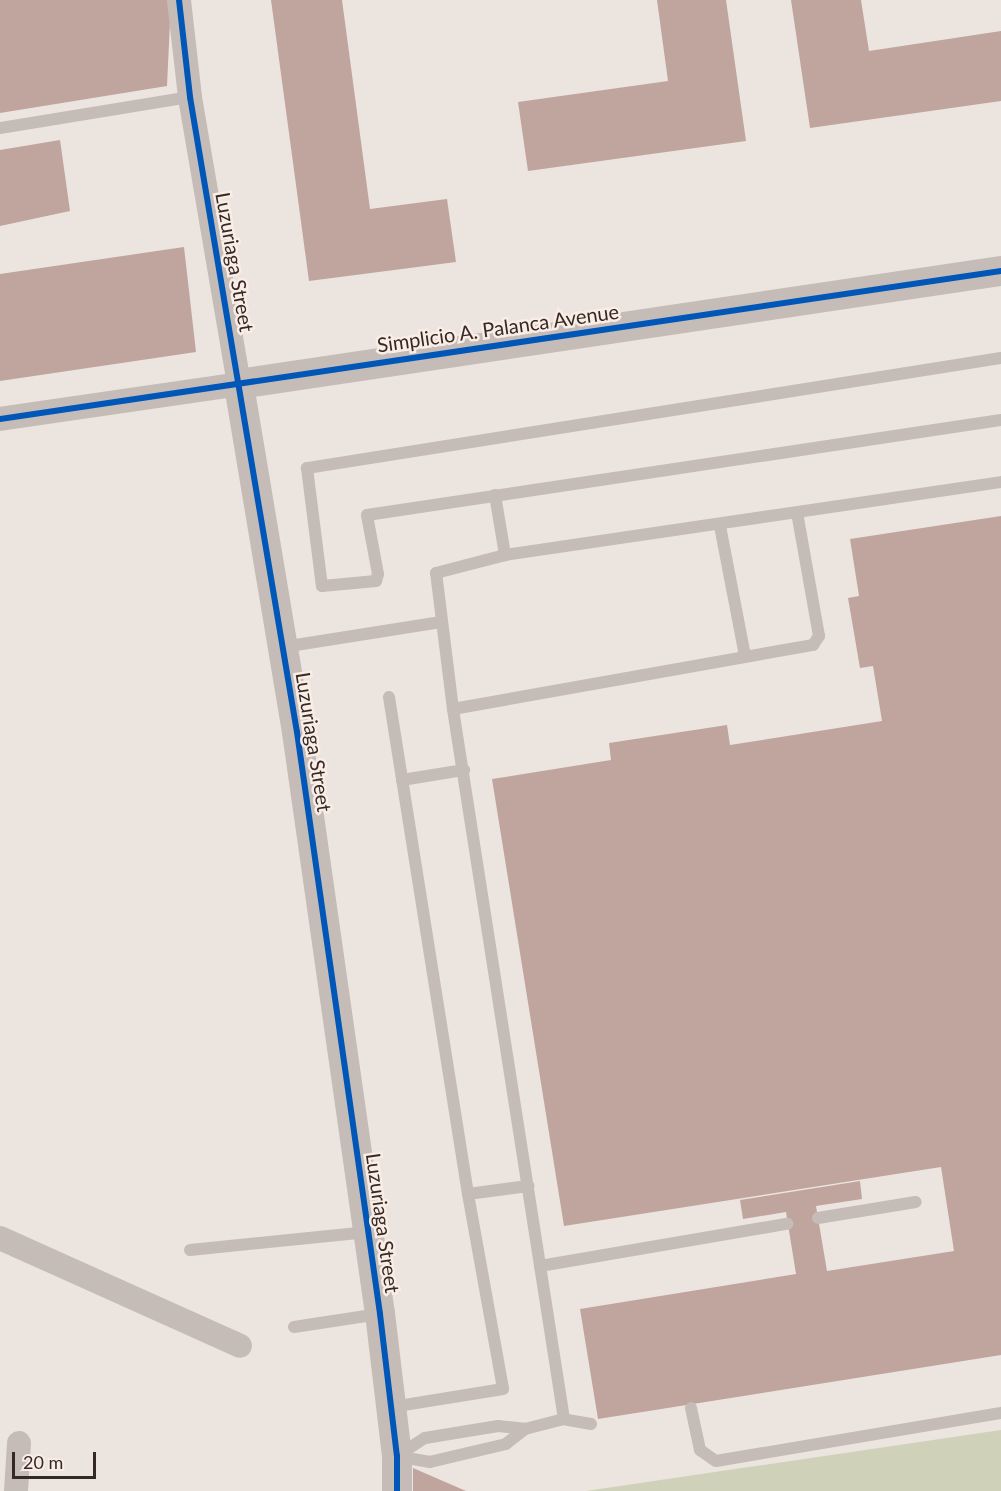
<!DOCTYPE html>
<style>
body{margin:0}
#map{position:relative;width:1001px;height:1491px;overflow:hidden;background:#ece4de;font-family:Lato,sans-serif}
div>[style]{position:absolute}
.green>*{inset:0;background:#cfd1b8}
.building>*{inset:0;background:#c0a59f}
.service>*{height:12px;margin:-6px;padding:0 6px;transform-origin:6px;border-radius:6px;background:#c5bcb7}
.minor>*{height:24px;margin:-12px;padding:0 12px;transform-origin:12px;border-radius:12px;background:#c5bcb7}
.tertiary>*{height:30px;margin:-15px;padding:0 15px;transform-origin:15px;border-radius:15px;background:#c5bcb7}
.cycleway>*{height:6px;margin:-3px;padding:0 3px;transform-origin:3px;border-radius:3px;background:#0057b8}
span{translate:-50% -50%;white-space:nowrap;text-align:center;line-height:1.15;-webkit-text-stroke:5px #f9ede5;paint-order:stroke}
.street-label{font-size:20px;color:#352926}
.scale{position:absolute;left:12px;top:1452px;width:84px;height:27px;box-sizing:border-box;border:3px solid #352926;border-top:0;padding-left:8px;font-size:18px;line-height:21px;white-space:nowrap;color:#352926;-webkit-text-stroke:4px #f9ede5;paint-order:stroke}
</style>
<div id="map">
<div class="green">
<div style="clip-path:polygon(1001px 1430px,1001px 1491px,586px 1491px)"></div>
</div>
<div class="building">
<div style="clip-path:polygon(0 0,171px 0,167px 86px,0 113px)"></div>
<div style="clip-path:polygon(271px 0,342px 0,370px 209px,447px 199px,456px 262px,309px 281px)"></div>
<div style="clip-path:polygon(657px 0,726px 0,746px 141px,528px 171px,518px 102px,668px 81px)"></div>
<div style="clip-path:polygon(791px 0,861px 0,869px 51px,1001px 31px,1001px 101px,810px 128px)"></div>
<div style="clip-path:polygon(60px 140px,70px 211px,0 226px,0 150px)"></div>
<div style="clip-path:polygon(184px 247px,196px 352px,0 381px,0 274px)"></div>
<div style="clip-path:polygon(1001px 516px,1001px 1355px,598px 1419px,580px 1309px,796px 1274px,786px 1212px,743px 1219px,740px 1200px,860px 1181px,862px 1199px,816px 1206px,827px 1271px,954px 1251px,941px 1167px,564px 1226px,492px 779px,611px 760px,609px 743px,727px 725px,730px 745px,882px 721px,873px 666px,860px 668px,848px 598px,859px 596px,850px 539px)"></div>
<div style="clip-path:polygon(413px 1468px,466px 1491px,413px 1491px)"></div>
</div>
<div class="service">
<div style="left:0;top:128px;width:193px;rotate:-9.3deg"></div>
<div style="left:1001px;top:358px;width:703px;rotate:170.99deg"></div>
<div style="left:307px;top:468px;width:119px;rotate:82.8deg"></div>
<div style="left:322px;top:586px;width:54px;rotate:-5.3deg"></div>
<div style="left:376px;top:581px;width:7px;rotate:-74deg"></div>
<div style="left:378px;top:574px;width:60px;rotate:-100.6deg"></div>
<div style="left:367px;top:515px;width:641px;rotate:-8.52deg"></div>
<div style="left:495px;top:495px;width:61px;rotate:80.5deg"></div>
<div style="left:720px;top:526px;width:132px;rotate:79.1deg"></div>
<div style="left:283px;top:647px;width:160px;rotate:-9deg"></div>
<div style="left:389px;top:697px;width:503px;rotate:80.97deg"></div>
<div style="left:468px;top:1194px;width:198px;rotate:79.8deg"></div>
<div style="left:503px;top:1389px;width:112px;rotate:170.8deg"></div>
<div style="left:453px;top:709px;width:366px;rotate:-10.1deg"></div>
<div style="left:813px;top:645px;width:11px;rotate:-56deg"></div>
<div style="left:819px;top:636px;width:125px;rotate:-100.1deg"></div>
<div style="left:402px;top:780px;width:63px;rotate:-9.2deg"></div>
<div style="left:468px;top:1194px;width:61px;rotate:-7.6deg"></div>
<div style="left:818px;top:1218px;width:99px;rotate:-9.3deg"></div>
<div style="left:190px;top:1250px;width:179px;rotate:-5.8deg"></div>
<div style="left:540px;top:1266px;width:251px;rotate:-9.7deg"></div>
<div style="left:294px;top:1327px;width:86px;rotate:-8.7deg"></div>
<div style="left:691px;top:1408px;width:43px;rotate:77.9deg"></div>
<div style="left:700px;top:1450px;width:19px;rotate:35deg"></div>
<div style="left:716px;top:1461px;width:289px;rotate:-9.6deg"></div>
<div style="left:591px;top:1424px;width:27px;rotate:-170deg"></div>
<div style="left:564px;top:1419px;width:719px;rotate:-98.89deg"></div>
<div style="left:453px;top:709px;width:137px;rotate:-97.1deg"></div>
<div style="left:436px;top:573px;width:71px;rotate:-14.6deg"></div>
<div style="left:505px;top:555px;width:501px;rotate:-8.37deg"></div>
<div style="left:498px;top:1426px;width:27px;rotate:6deg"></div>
<div style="left:525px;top:1429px;width:24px;rotate:142deg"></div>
<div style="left:506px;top:1444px;width:78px;rotate:166.7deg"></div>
<div style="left:430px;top:1462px;width:34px;rotate:-170deg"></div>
<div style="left:397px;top:1456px;width:33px;rotate:-33deg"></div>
<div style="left:425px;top:1438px;width:74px;rotate:-9.3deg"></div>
<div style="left:525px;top:1429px;width:40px;rotate:-14.4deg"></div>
</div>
<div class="minor">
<div style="left:0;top:419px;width:242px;rotate:-8.3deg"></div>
<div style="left:239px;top:384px;width:291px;rotate:-99.7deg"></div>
<div style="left:190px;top:97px;width:98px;rotate:-96.5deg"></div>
<div style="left:0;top:1238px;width:263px;rotate:24.2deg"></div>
<div style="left:16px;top:1491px;width:48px;rotate:-86.4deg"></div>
</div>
<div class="tertiary">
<div style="left:397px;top:1491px;width:35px;rotate:-90deg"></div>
<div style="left:397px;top:1456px;width:143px;rotate:-96.8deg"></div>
<div style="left:380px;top:1314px;width:588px;rotate:-98.12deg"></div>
<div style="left:297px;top:732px;width:353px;rotate:-99.5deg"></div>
<div style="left:239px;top:384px;width:770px;rotate:-8.44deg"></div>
</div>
<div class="cycleway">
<div style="left:179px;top:0;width:98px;rotate:83.5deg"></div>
<div style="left:190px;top:97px;width:644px;rotate:80.44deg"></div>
<div style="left:297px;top:732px;width:588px;rotate:81.88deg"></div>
<div style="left:380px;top:1314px;width:143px;rotate:83.2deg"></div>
<div style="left:397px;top:1456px;width:35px;rotate:90deg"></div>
<div style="left:0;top:419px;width:1012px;rotate:-8.41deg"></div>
</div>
<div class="street-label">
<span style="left:235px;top:262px;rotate:80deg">Luzuriaga Street</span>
<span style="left:498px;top:328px;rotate:-8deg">Simplicio A. Palanca Avenue</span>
<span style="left:314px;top:742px;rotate:81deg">Luzuriaga Street</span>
<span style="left:383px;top:1223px;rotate:82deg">Luzuriaga Street</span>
</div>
<div class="scale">20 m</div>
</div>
